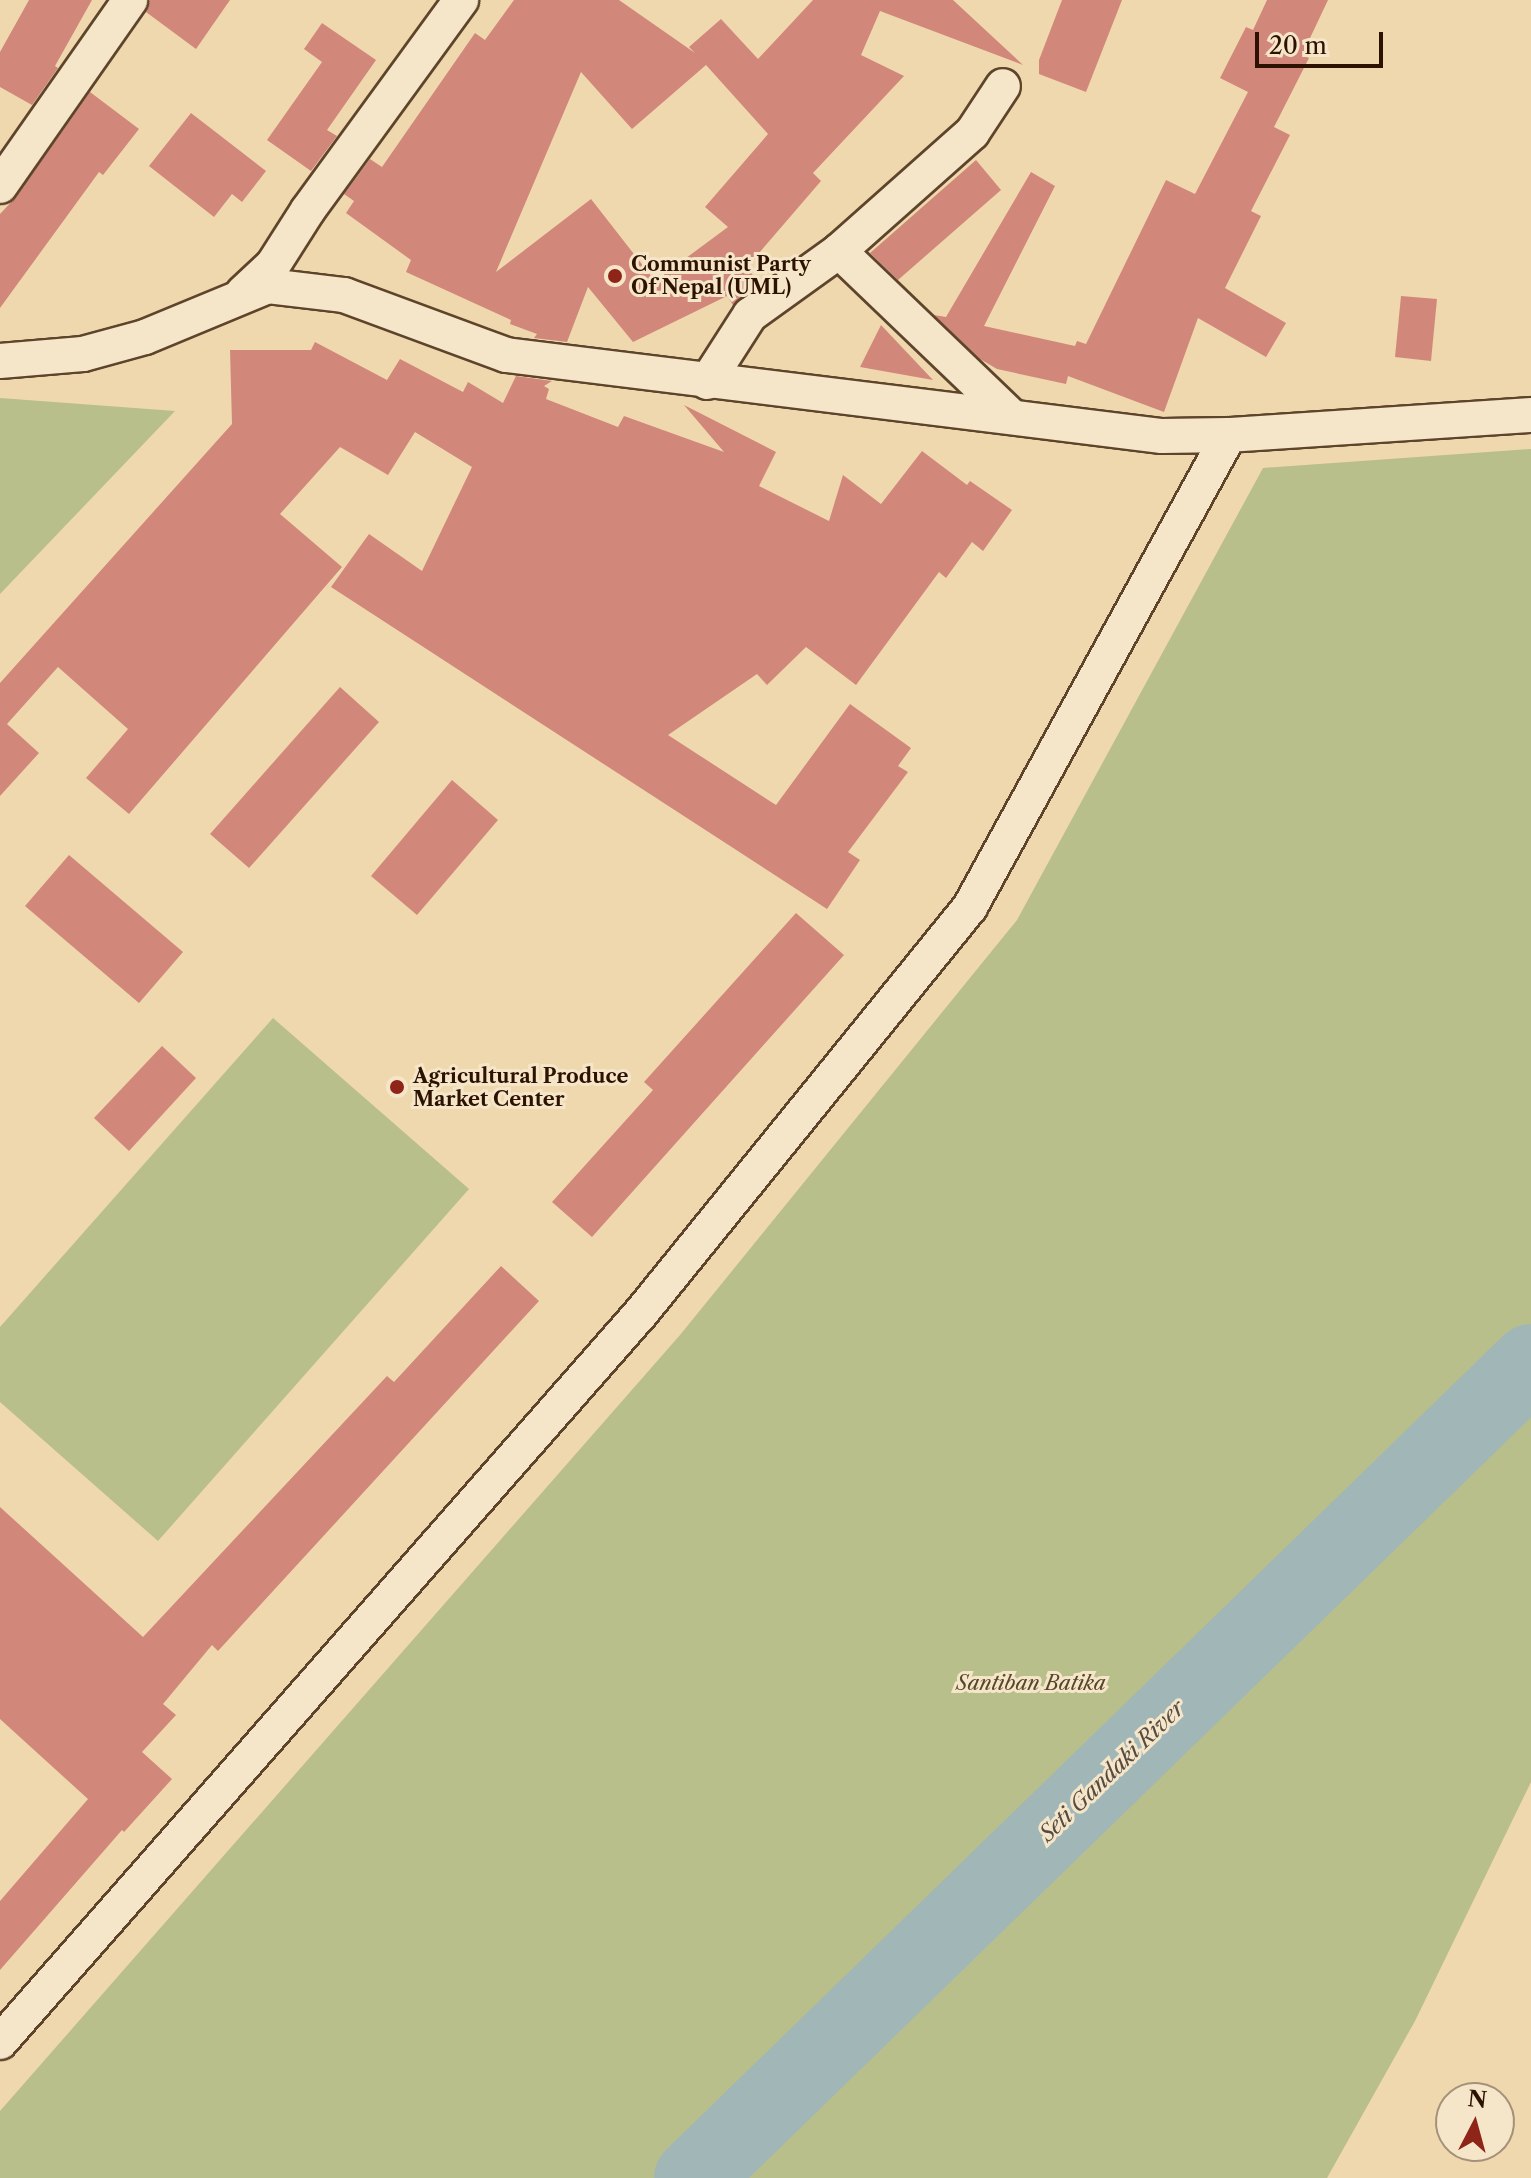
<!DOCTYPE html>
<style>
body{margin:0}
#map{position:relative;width:1531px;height:2178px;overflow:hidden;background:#efd8ad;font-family:"Libre Caslon Text",serif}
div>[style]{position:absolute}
.green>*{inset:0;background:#b8bf8a}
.river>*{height:78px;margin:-39px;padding:0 39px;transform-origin:39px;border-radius:39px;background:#a1b6b7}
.building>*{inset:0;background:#d2877b}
.roads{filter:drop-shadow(2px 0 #5e442b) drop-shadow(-2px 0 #5e442b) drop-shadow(0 2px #5e442b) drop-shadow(0 -2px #5e442b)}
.minor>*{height:34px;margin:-17px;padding:0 17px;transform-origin:17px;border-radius:17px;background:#f5e6ca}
.dots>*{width:22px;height:22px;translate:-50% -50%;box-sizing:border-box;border:4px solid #f5e6ca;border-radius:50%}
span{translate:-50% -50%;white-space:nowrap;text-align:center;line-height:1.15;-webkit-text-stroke:6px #f5e6ca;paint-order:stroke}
.poi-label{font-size:20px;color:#2d1200;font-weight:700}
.left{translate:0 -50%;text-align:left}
.park-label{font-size:20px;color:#574629;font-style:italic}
.water-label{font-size:22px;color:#564b40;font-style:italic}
.north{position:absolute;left:1435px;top:2082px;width:80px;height:80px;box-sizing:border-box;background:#f5e6ca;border:2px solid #a59179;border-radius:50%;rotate:6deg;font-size:22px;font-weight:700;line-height:32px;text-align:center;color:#2d1200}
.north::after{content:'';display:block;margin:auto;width:28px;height:36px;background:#8f2418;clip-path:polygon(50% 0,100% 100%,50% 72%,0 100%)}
.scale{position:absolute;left:1255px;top:32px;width:128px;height:36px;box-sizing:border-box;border:4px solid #2d1200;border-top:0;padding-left:10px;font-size:24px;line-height:28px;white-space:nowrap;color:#2d1200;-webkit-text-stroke:6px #f5e6ca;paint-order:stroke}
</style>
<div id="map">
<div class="green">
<div style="clip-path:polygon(0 398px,175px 411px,0 594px)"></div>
<div style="clip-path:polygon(1531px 449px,1531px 1782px,1415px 2021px,1327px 2178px,0 2178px,0 2111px,680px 1335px,1017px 920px,1263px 468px)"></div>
<div style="clip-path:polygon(273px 1018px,469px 1189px,158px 1541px,0 1402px,0 1327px)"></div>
</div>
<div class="river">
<div style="left:693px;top:2178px;width:1169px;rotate:-44.2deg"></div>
</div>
<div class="building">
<div style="clip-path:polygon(29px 0,92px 0,55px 66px,58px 68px,32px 105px,0 87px,0 52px)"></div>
<div style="clip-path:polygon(150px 0,230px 0,196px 49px,146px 12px)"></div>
<div style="clip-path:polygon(evenodd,514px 0,619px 0,695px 53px,689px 47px,721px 19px,758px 59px,813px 0,953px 0,1023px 65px,880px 11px,861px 55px,904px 76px,813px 173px,821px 181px,747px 267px,759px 284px,733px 305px,727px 296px,633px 342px,588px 287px,567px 342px,534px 338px,537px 334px,510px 324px,511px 320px,406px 272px,411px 260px,346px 213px,354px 201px,344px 194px,370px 159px,382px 167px,475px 33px,485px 40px,514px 0,706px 65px,768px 134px,705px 207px,728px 227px,655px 281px,591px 199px,496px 272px,581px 72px,632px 129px,706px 65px)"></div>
<div style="clip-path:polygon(1062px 0,1122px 0,1086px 92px,1039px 74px,1039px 60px)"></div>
<div style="clip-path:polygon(1267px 0,1328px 0,1302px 55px,1309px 58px,1274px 127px,1290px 135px,1251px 211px,1261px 216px,1225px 288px,1286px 323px,1266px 357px,1198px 318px,1164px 412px,1068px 376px,1066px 384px,997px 369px,980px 359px,934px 315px,946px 317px,1031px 172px,1055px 186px,984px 326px,1075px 346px,1077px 341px,1086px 344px,1166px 180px,1195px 194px,1248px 92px,1220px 78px,1246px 27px,1253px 30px)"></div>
<div style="clip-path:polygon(322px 23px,376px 60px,327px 130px,337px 136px,311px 171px,267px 140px,322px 62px,304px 49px)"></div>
<div style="clip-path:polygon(90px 92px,139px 129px,103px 175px,99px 172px,0 308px,0 214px,16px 197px)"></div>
<div style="clip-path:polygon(191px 113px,266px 171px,242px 202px,232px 194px,214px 217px,149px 166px)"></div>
<div style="clip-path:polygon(976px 160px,1001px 190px,898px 280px,870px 253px)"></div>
<div style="clip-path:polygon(1401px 296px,1437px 299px,1431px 361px,1395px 357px)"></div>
<div style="clip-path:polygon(881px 325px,933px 380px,860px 367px)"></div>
<div style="clip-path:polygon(315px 342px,387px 380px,400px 359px,463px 392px,468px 382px,503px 403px,516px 376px,552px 381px,544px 386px,549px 389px,546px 399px,618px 427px,624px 416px,724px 452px,684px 405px,776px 452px,759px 486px,829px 521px,843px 475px,881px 504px,922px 451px,967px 485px,970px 481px,1012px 510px,983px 551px,972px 542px,946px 578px,939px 572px,856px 685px,806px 647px,767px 685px,757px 674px,668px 735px,776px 805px,850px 704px,911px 748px,898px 766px,908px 772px,848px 852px,860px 860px,827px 909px,331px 587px,369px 534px,422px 571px,472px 467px,415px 432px,388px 475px,340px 447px,280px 514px,342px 567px,129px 814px,86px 778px,128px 729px,58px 667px,7px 724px,39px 753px,0 796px,0 683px,232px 424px,230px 350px,311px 350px)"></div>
<div style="clip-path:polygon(340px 687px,379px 722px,249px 868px,210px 834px)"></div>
<div style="clip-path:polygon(452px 780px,498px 820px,417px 915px,371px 876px)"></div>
<div style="clip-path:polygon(69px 855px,183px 952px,139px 1003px,25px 906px)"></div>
<div style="clip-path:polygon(796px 913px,844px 955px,592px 1237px,552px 1202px,653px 1090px,644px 1082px)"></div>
<div style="clip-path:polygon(162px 1046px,196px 1078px,129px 1151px,94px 1118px)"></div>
<div style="clip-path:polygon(501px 1266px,539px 1301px,218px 1651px,212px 1645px,163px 1704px,176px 1715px,142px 1752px,172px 1779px,124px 1832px,122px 1830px,0 1970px,0 1901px,88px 1799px,0 1719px,0 1507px,143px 1637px,387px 1376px,394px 1382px)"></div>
</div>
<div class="roads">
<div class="minor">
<div style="left:0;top:186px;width:227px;rotate:-55deg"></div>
<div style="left:839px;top:251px;width:238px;rotate:43.8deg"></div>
<div style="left:243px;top:293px;width:41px;rotate:-43deg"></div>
<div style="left:273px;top:265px;width:65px;rotate:-57.5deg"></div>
<div style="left:308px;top:210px;width:260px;rotate:-53.9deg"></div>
<div style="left:0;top:361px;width:83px;rotate:-4.8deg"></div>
<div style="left:83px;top:354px;width:64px;rotate:-15.3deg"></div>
<div style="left:145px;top:337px;width:133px;rotate:-22.5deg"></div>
<div style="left:268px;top:286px;width:77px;rotate:6.8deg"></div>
<div style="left:344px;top:295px;width:173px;rotate:20.3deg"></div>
<div style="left:506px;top:355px;width:661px;rotate:7.04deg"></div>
<div style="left:1162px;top:436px;width:67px;rotate:-0.9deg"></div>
<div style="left:1229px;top:435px;width:303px;rotate:-3.8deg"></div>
<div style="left:707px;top:382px;width:80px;rotate:-57.3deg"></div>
<div style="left:750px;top:315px;width:110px;rotate:-35.7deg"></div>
<div style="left:839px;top:251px;width:178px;rotate:-41.6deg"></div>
<div style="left:972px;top:133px;width:56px;rotate:-56.6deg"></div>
<div style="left:0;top:2042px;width:971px;rotate:-48.68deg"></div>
<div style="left:641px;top:1313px;width:523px;rotate:-50.98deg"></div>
<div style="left:970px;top:907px;width:538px;rotate:-61.25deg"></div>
</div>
</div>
<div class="dots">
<div style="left:615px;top:276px;background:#8f2418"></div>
<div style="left:397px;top:1087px;background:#8f2418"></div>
</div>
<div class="poi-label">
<span class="left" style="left:631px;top:276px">Communist Party<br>Of Nepal (UML)</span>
<span class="left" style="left:413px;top:1088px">Agricultural Produce<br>Market Center</span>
</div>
<div class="park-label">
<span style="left:1031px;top:1683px">Santiban Batika</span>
</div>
<div class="water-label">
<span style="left:1112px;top:1771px;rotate:-44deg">Seti Gandaki River</span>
</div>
<div class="north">N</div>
<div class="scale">20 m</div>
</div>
